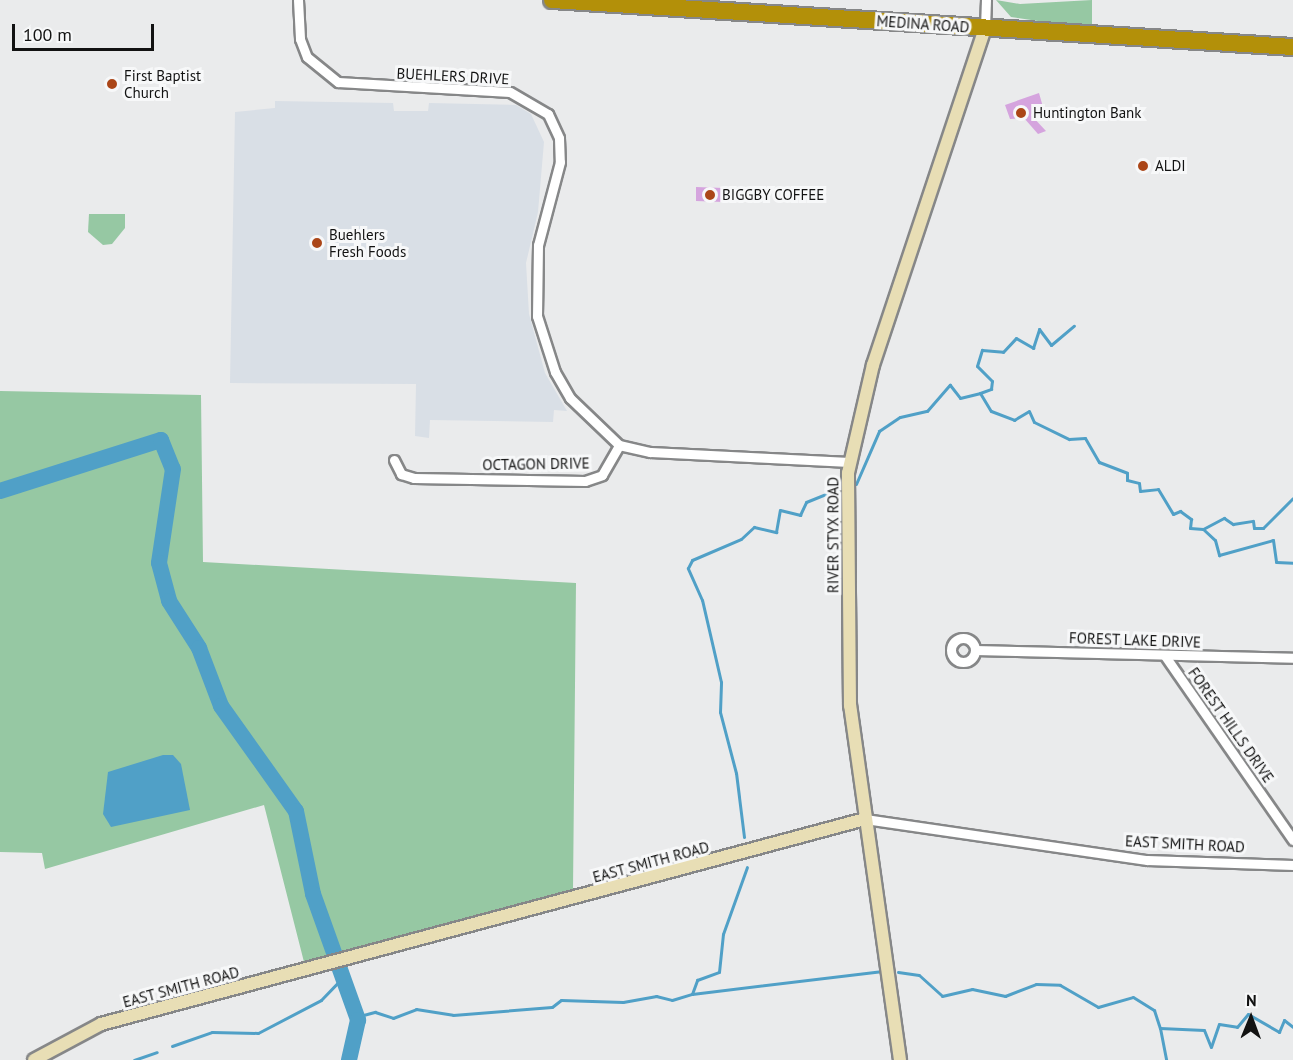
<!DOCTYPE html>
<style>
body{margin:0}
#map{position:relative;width:1293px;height:1060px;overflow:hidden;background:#eaebec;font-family:"PT Sans",sans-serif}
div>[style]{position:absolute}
.built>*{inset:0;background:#d9dfe6}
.green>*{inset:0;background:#96c8a3}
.water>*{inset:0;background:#50a0c7}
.stream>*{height:3px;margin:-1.5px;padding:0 1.5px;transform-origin:1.5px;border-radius:1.5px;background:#50a0c7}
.river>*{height:16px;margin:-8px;padding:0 8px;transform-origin:8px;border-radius:8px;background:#50a0c7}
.building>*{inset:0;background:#d5a4de}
.roads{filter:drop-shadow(2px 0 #868788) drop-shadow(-2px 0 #868788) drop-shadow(0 2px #868788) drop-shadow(0 -2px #868788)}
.street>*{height:9px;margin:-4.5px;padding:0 4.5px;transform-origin:4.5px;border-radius:4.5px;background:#fff}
.street>.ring{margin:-4.5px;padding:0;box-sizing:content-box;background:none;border:9px solid #fff;border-radius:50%}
.secondary>*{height:12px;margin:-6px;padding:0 6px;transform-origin:6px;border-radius:6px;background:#e8deb5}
.highway>*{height:16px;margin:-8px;padding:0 8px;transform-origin:8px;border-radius:8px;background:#b39009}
.dots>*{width:16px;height:16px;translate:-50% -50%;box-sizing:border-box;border:3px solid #f7f8f9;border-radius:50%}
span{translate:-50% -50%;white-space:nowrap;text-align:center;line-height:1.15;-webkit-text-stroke:6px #f7f8f9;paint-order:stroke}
.street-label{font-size:15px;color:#121212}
.poi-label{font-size:15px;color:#121212}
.left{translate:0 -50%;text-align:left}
.north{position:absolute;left:1221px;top:988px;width:60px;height:60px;-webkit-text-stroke:4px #f7f8f9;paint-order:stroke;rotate:1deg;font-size:16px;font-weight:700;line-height:24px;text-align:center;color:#121212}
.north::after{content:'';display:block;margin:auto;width:21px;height:27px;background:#121212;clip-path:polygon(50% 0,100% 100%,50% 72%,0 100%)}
.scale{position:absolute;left:12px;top:24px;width:142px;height:27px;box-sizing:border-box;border:3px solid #121212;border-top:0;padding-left:8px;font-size:18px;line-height:21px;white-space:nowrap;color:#121212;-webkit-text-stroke:4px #f7f8f9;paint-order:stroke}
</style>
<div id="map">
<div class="built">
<div style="clip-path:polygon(275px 101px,393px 103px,394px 111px,428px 111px,429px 103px,516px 105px,531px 114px,544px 142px,538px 212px,526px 263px,529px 314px,545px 373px,567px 411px,554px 410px,553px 422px,430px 420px,429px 438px,415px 436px,416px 384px,230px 383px,235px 112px,275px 108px)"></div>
</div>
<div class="green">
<div style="clip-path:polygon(996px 0,1020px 4px,1092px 0,1092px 29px,1011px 17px)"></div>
<div style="clip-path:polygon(89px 214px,125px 214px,125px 228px,112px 244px,103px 245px,88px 232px)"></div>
<div style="clip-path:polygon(0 391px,201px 395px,203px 562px,576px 583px,573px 891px,304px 962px,264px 805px,45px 869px,42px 853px,0 852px)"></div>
</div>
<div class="water">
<div style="clip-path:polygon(163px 755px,173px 755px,181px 764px,190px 810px,111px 827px,103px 814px,108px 772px)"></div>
</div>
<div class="stream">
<div style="left:980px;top:393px;width:12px;rotate:-20deg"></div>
<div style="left:991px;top:389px;width:8px;rotate:-83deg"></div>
<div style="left:992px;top:381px;width:21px;rotate:-135deg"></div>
<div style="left:977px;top:366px;width:17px;rotate:-73deg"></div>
<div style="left:982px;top:350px;width:21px;rotate:5deg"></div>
<div style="left:1003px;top:352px;width:19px;rotate:-47deg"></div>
<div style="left:1016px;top:338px;width:20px;rotate:30deg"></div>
<div style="left:1033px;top:348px;width:20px;rotate:-72deg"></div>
<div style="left:1039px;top:329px;width:20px;rotate:53deg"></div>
<div style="left:1051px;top:345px;width:30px;rotate:-40deg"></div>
<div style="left:856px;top:484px;width:58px;rotate:-66.5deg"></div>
<div style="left:879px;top:431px;width:25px;rotate:-34deg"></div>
<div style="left:900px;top:417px;width:28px;rotate:-13deg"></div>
<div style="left:927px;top:411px;width:35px;rotate:-49deg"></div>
<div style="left:950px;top:385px;width:16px;rotate:52deg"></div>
<div style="left:960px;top:398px;width:21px;rotate:-14deg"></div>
<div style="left:980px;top:393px;width:21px;rotate:59deg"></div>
<div style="left:991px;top:411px;width:25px;rotate:21deg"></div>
<div style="left:1014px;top:420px;width:17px;rotate:-31deg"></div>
<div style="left:1029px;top:411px;width:12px;rotate:66deg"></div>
<div style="left:1034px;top:422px;width:39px;rotate:26deg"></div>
<div style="left:1069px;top:439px;width:16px;rotate:-4deg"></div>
<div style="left:1085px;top:438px;width:28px;rotate:60deg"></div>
<div style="left:1099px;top:462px;width:30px;rotate:21deg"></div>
<div style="left:1127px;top:473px;width:7px;rotate:90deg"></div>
<div style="left:1127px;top:480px;width:12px;rotate:14deg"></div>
<div style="left:1139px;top:483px;width:8px;rotate:83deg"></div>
<div style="left:1140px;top:491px;width:18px;rotate:-6deg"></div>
<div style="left:1158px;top:489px;width:29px;rotate:59deg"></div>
<div style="left:1173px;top:514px;width:8px;rotate:-23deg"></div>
<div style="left:1180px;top:511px;width:14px;rotate:36deg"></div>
<div style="left:1191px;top:519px;width:9px;rotate:96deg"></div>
<div style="left:1190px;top:528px;width:13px;rotate:4deg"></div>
<div style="left:1203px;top:529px;width:16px;rotate:43deg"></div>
<div style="left:1215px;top:540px;width:16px;rotate:75deg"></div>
<div style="left:1219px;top:555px;width:56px;rotate:-15.5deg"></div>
<div style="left:1273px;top:540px;width:22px;rotate:82deg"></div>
<div style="left:1276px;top:562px;width:17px;rotate:3deg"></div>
<div style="left:1203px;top:529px;width:24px;rotate:-28deg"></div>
<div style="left:1224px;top:518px;width:11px;rotate:34deg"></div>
<div style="left:1233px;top:524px;width:20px;rotate:-9deg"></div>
<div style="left:1253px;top:521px;width:7px;rotate:82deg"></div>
<div style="left:1254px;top:528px;width:9px"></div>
<div style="left:1263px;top:528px;width:42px;rotate:-45deg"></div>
<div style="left:744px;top:837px;width:64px;rotate:-97.1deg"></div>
<div style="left:736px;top:773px;width:63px;rotate:-104.7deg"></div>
<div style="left:720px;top:712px;width:30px;rotate:-88deg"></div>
<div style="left:721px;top:682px;width:84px;rotate:-103deg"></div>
<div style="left:702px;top:600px;width:35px;rotate:-114deg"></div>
<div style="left:688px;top:568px;width:9px;rotate:-63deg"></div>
<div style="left:692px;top:560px;width:53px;rotate:-23.2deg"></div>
<div style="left:741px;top:539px;width:18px;rotate:-43deg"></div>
<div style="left:754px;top:527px;width:23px;rotate:13deg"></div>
<div style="left:776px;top:532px;width:22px;rotate:-80deg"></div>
<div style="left:780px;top:510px;width:21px;rotate:14deg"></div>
<div style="left:800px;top:515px;width:14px;rotate:-65deg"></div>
<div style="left:806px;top:502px;width:35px;rotate:-22deg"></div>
<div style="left:898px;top:972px;width:21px;rotate:8deg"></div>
<div style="left:919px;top:975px;width:31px;rotate:42deg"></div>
<div style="left:942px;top:996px;width:31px;rotate:-13deg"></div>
<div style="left:972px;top:989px;width:34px;rotate:12deg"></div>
<div style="left:1005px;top:996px;width:33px;rotate:-21deg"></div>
<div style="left:1036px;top:984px;width:24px;rotate:2deg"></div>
<div style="left:1060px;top:985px;width:44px;rotate:30.1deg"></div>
<div style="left:1098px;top:1007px;width:36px;rotate:-16deg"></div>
<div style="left:1133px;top:997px;width:25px;rotate:32deg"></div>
<div style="left:1154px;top:1010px;width:19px;rotate:72deg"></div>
<div style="left:1160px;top:1028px;width:44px;rotate:2.6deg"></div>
<div style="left:1204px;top:1030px;width:18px;rotate:68deg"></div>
<div style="left:1211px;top:1047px;width:24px;rotate:-71deg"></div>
<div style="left:1219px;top:1024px;width:18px;rotate:9deg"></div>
<div style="left:1237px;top:1027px;width:17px;rotate:-50deg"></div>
<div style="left:1248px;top:1014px;width:36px;rotate:30deg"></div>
<div style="left:1279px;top:1032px;width:13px;rotate:-67deg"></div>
<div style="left:1284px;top:1020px;width:11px;rotate:38deg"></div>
<div style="left:692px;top:994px;width:190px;rotate:-6.9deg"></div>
<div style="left:356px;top:1017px;width:20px;rotate:-15deg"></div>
<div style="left:375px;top:1012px;width:19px;rotate:18deg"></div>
<div style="left:393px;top:1018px;width:25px;rotate:-21deg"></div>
<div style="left:416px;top:1009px;width:37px;rotate:9deg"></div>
<div style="left:453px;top:1015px;width:99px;rotate:-4.6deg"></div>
<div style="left:552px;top:1007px;width:11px;rotate:-38deg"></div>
<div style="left:561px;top:1000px;width:62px;rotate:1.8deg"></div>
<div style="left:623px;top:1002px;width:34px;rotate:-10deg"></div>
<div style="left:656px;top:996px;width:16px;rotate:14deg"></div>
<div style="left:672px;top:1000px;width:21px;rotate:-17deg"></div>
<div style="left:692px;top:994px;width:15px;rotate:-70deg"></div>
<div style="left:697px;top:980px;width:23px;rotate:-20deg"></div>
<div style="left:719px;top:972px;width:38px;rotate:-84deg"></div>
<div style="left:723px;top:934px;width:71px;rotate:-70.3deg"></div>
<div style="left:1160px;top:1028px;width:33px;rotate:79deg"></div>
<div style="left:172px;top:1046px;width:42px;rotate:-19.3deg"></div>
<div style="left:212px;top:1032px;width:46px;rotate:1.2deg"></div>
<div style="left:258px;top:1033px;width:71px;rotate:-27.6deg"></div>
<div style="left:321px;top:1000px;width:29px;rotate:-46deg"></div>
<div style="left:134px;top:1060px;width:24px;rotate:-19deg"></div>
</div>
<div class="river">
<div style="left:0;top:491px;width:169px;rotate:-17.6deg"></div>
<div style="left:161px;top:440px;width:31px;rotate:68deg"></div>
<div style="left:173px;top:469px;width:95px;rotate:98.5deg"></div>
<div style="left:159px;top:563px;width:39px;rotate:75deg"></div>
<div style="left:169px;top:601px;width:56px;rotate:57.4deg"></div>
<div style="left:199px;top:648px;width:62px;rotate:69.2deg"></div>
<div style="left:221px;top:706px;width:129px;rotate:54.5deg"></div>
<div style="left:296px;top:811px;width:85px;rotate:78.4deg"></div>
<div style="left:313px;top:894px;width:134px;rotate:70.3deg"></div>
<div style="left:358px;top:1020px;width:41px;rotate:102.7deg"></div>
</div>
<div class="building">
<div style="clip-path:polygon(1039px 93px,1043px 107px,1031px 115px,1046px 131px,1038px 134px,1024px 118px,1010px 119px,1005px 105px)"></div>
<div style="clip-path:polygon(696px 187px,724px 188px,724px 202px,696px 201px)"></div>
</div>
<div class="roads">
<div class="street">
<div style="left:298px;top:0;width:39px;rotate:87deg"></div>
<div style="left:300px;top:39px;width:19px;rotate:69deg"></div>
<div style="left:307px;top:57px;width:40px;rotate:39deg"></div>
<div style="left:338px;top:82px;width:172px;rotate:3.3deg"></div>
<div style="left:510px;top:92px;width:44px;rotate:30.1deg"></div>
<div style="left:548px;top:114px;width:26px;rotate:65deg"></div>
<div style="left:559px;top:138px;width:24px;rotate:88deg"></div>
<div style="left:560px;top:162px;width:86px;rotate:104.8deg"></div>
<div style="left:538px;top:245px;width:71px;rotate:90.8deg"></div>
<div style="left:537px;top:316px;width:59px;rotate:72.2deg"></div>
<div style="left:555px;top:372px;width:30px;rotate:60deg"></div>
<div style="left:570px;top:398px;width:68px;rotate:43.8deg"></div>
<div style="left:619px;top:445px;width:32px;rotate:13deg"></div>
<div style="left:650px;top:452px;width:200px;rotate:2.9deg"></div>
<div style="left:985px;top:28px;width:28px;rotate:-88deg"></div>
<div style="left:394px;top:460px;width:16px;rotate:63deg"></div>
<div style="left:401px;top:474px;width:14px;rotate:17deg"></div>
<div style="left:414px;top:478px;width:171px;rotate:1deg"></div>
<div style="left:585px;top:481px;width:18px;rotate:-19deg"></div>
<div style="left:602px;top:475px;width:34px;rotate:-60deg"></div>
<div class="ring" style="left:951px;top:638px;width:15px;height:15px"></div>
<div style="left:975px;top:650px;width:318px;rotate:1.4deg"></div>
<div style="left:1165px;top:656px;width:224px;rotate:55.2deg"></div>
<div style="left:865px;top:819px;width:285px;rotate:8.3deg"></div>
<div style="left:1147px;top:860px;width:146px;rotate:2deg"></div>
</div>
<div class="secondary">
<div style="left:34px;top:1060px;width:76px;rotate:-28.2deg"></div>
<div style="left:101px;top:1024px;width:791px;rotate:-15.02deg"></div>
<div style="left:900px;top:1060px;width:358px;rotate:-98deg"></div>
<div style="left:850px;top:706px;width:233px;rotate:-90.5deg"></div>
<div style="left:848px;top:473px;width:111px;rotate:-77deg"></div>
<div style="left:873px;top:365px;width:355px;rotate:-71.6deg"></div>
</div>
<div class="highway">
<div style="left:552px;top:0;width:742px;rotate:3.63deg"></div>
</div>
</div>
<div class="dots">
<div style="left:112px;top:84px;background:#ab4618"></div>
<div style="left:1021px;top:113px;background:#ab4618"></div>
<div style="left:1143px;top:166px;background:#ab4618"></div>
<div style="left:710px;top:195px;background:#ab4618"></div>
<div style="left:317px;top:243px;background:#ab4618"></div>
</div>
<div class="street-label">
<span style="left:923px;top:24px;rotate:4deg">MEDINA ROAD</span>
<span style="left:453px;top:76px;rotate:3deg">BUEHLERS DRIVE</span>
<span style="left:536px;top:464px;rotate:-1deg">OCTAGON DRIVE</span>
<span style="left:833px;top:535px;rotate:-90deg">RIVER STYX ROAD</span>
<span style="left:1135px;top:640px;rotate:2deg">FOREST LAKE DRIVE</span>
<span style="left:1231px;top:725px;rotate:55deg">FOREST HILLS DRIVE</span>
<span style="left:1185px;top:844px;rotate:3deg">EAST SMITH ROAD</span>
<span style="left:651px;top:862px;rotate:-15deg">EAST SMITH ROAD</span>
<span style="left:181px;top:987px;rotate:-15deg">EAST SMITH ROAD</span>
</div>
<div class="poi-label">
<span class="left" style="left:124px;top:84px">First Baptist<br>Church</span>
<span class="left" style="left:1033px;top:113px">Huntington Bank</span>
<span class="left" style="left:1155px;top:166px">ALDI</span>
<span class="left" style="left:722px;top:195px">BIGGBY COFFEE</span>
<span class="left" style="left:329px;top:243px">Buehlers<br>Fresh Foods</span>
</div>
<div class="north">N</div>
<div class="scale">100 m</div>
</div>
